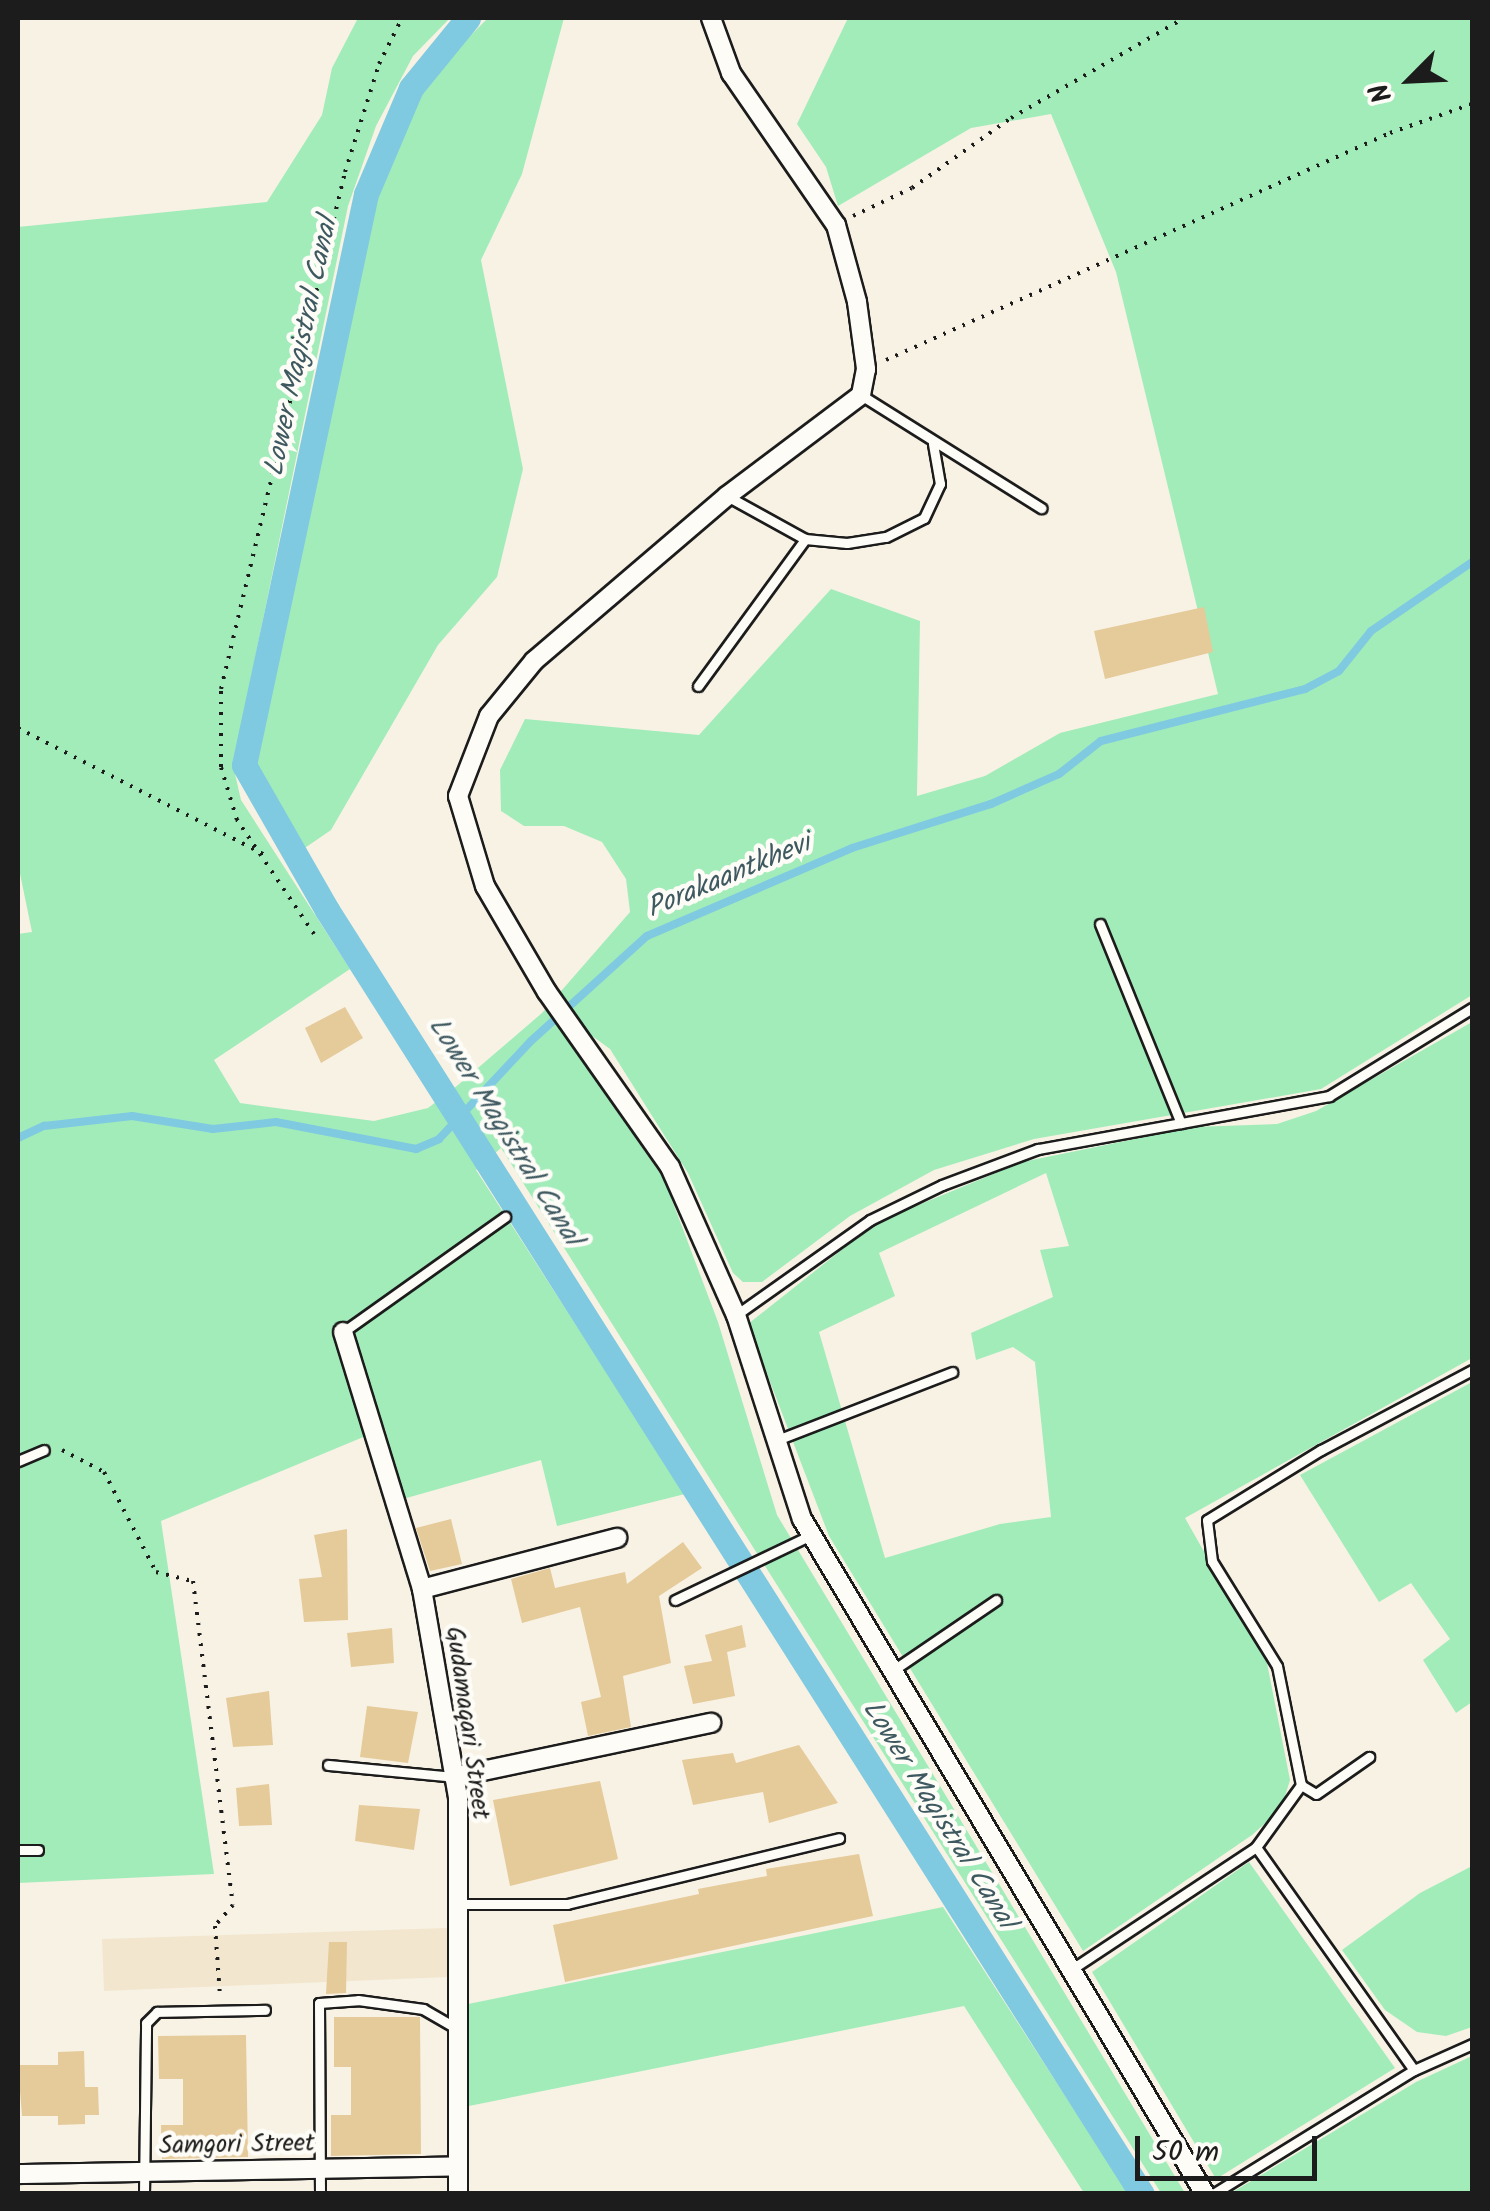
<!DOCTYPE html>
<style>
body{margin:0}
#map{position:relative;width:1490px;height:2211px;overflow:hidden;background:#f8f2e4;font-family:Kalam,sans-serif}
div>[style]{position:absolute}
.built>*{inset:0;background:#f2e6ce}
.green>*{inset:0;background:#a2ecba}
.stream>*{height:8px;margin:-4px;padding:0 4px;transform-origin:4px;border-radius:4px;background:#7fcae0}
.canal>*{height:25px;margin:-12.5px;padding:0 12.5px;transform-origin:12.5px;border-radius:12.5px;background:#7fcae0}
.building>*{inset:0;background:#e5ca9a}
.path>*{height:4px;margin-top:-2px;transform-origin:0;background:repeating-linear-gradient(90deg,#1c1c1c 0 2.5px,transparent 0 10.5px)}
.roads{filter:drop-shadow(2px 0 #1c1c1c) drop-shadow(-2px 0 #1c1c1c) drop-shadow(0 2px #1c1c1c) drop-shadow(0 -2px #1c1c1c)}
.lane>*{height:9px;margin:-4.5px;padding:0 4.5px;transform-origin:4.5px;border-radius:4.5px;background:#fdfcf7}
.street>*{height:18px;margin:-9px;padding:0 9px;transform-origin:9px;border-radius:9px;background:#fdfcf7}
span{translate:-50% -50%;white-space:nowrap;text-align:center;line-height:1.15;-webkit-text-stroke:9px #fdfcf7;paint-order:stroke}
.street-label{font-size:25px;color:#1c1c1c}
.water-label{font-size:28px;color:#3f5961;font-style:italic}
.frame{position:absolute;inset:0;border:20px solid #1c1c1c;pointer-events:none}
.north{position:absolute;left:1360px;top:30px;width:100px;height:100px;-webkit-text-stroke:8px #fdfcf7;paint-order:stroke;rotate:246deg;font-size:28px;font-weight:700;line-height:40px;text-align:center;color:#1c1c1c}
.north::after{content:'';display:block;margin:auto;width:35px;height:45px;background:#1c1c1c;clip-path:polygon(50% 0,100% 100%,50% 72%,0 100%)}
.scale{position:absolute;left:1135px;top:2136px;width:182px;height:45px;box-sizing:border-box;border:5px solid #1c1c1c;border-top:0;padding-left:12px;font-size:30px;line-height:35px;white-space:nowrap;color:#1c1c1c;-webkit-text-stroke:8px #fdfcf7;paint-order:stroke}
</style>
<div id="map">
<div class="built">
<div style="clip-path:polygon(447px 1928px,448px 1977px,104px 1991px,102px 1939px)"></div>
</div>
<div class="green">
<div style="clip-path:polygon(358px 18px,450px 18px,413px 56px,376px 126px,348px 206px,233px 765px,241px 800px,350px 969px,214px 1060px,240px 1103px,374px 1121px,428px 1108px,458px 1085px,542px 1013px,630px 912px,626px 879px,602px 842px,564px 826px,524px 826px,501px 811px,500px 770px,525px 719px,699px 735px,831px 589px,920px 621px,917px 796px,985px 776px,1060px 733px,1218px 694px,1116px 272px,1051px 114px,971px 128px,838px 206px,826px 167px,797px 124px,848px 18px,1472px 18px,1472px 995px,1321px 1089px,1034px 1139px,934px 1170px,850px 1216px,762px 1282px,743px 1282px,733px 1273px,688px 1173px,610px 1049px,584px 1030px,569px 1042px,664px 1179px,718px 1322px,777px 1515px,1185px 2193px,1161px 2193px,501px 1148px,476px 1170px,685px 1494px,557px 1526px,541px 1460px,403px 1499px,385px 1428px,161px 1521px,214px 1874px,18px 1883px,18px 934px,32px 932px,18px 864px,18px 227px,267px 202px,322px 115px,332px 68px)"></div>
<div style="clip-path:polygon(488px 18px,564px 18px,522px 174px,481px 260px,523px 469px,497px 577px,438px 645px,331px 830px,299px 852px,258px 786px,252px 756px,364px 237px,390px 139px,426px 80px)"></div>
<div style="clip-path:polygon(evenodd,1472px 1022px,1472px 1358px,1185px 1518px,1267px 1663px,1290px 1780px,1281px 1809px,1252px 1835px,1083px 1951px,829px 1536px,748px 1324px,868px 1229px,904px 1211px,1022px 1162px,1194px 1127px,1277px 1124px,1316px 1111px,1472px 1022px,1046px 1173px,1069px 1246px,1040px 1250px,1053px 1297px,971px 1333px,976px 1360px,1013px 1347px,1035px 1362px,1051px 1517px,1000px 1524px,885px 1558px,819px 1332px,895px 1296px,879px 1253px,1046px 1173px)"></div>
<div style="clip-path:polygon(1472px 1382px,1472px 1702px,1456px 1713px,1423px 1660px,1450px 1639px,1411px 1583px,1379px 1602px,1300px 1475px)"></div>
<div style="clip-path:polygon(1249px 1862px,1395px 2068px,1216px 2179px,1092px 1972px)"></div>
<div style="clip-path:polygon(1472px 1866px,1472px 2027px,1446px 2036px,1417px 2032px,1385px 2010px,1342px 1950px,1420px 1893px)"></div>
<div style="clip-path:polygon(943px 1907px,1128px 2193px,1084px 2193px,964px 2006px,469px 2106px,468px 2004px)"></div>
<div style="clip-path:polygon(1472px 2056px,1472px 2193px,1231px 2193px,1416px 2082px)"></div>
</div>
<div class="stream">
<div style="left:18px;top:1138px;width:29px;rotate:-25deg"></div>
<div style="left:44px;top:1126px;width:89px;rotate:-6.5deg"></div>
<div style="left:132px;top:1116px;width:82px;rotate:9.1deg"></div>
<div style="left:213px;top:1129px;width:63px;rotate:-6.3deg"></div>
<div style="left:276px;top:1122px;width:143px;rotate:10.9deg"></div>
<div style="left:416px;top:1149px;width:25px;rotate:-23deg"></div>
<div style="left:439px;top:1139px;width:134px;rotate:-46.8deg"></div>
<div style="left:531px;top:1041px;width:156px;rotate:-42.2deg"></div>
<div style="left:647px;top:936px;width:223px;rotate:-23.2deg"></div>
<div style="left:852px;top:848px;width:146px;rotate:-17.6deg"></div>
<div style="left:991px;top:804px;width:74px;rotate:-23.8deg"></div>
<div style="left:1059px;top:774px;width:53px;rotate:-38.2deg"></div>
<div style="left:1101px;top:741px;width:211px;rotate:-14.3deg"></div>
<div style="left:1305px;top:689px;width:38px;rotate:-28deg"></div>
<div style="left:1339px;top:671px;width:51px;rotate:-51.3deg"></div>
<div style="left:1371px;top:631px;width:122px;rotate:-34.3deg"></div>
</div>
<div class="canal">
<div style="left:468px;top:18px;width:90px;rotate:129.2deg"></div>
<div style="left:411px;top:88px;width:115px;rotate:113deg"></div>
<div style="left:366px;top:194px;width:584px;rotate:102.06deg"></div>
<div style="left:244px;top:765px;width:167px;rotate:60.2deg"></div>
<div style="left:327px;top:910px;width:1521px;rotate:57.6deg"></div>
</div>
<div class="building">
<div style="clip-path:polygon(1204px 607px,1213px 652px,1105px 679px,1094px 631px)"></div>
<div style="clip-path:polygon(345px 1007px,363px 1038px,321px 1063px,305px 1028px)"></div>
<div style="clip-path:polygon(451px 1519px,462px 1564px,430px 1571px,416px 1528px)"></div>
<div style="clip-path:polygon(347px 1529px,348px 1620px,304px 1622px,299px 1579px,322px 1577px,314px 1535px)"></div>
<div style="clip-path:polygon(683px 1542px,702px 1568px,659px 1596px,671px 1663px,623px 1676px,631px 1727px,588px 1736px,581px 1702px,601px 1697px,580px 1607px,522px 1623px,511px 1579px,550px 1568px,555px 1588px,625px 1572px,627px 1584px)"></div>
<div style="clip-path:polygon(742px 1625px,746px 1647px,727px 1652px,735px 1696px,693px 1704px,684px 1666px,712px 1661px,705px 1635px)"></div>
<div style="clip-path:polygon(392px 1628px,394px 1663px,351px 1667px,347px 1633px)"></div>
<div style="clip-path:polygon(269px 1691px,273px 1745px,233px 1747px,226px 1698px)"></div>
<div style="clip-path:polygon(367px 1706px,418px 1712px,408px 1763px,360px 1757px)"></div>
<div style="clip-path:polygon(799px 1745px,838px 1803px,769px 1823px,763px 1792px,693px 1805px,682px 1760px,733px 1753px,736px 1763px)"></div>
<div style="clip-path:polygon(600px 1781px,618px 1859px,510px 1886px,493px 1800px)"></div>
<div style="clip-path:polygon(269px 1784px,272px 1825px,239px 1826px,236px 1788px)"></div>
<div style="clip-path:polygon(359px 1805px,420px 1809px,414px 1850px,355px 1841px)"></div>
<div style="clip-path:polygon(859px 1854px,873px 1916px,565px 1982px,553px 1925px,699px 1894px,698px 1889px,767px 1876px,766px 1869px)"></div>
<div style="clip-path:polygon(329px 1942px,347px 1942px,346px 1993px,326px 1994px)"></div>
<div style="clip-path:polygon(334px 2017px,420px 2017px,421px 2154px,331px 2156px,331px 2115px,351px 2115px,351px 2067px,334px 2067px)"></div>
<div style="clip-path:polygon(246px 2035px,248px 2157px,162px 2159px,161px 2125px,183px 2125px,183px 2079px,159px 2079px,158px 2036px)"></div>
<div style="clip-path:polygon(84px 2051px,85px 2087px,98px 2087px,99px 2115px,85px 2115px,85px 2124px,58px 2125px,58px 2116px,22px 2116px,18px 2065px,58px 2065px,58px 2052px)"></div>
</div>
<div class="path">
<div style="left:853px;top:216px;width:65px;rotate:-25.4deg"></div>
<div style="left:912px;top:188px;width:121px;rotate:-35.3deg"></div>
<div style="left:1011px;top:118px;width:200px;rotate:-30deg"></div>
<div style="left:886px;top:360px;width:553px;rotate:-24.25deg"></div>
<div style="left:1390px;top:133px;width:87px;rotate:-19.5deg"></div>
<div style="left:18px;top:728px;width:276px;rotate:27.2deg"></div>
<div style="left:314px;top:934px;width:138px;rotate:-124deg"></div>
<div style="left:237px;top:820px;width:55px;rotate:-106.8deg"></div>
<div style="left:221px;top:767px;width:78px;rotate:-90deg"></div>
<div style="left:221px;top:689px;width:532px;rotate:-76.51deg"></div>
<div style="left:345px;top:172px;width:113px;rotate:-72.5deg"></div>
<div style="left:379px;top:64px;width:51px;rotate:-63.4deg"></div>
<div style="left:62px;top:1450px;width:47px;rotate:27.6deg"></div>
<div style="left:104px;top:1472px;width:113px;rotate:62.5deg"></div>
<div style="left:156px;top:1572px;width:38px;rotate:14deg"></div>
<div style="left:193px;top:1581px;width:326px;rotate:83deg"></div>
<div style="left:233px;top:1905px;width:28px;rotate:131deg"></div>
<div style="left:215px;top:1926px;width:70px;rotate:85.9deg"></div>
</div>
<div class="roads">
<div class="lane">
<div style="left:861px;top:395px;width:213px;rotate:32.1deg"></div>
<div style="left:727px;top:496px;width:89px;rotate:28.9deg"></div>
<div style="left:805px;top:539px;width:42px;rotate:5.4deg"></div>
<div style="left:847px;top:543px;width:39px;rotate:-9deg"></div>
<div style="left:886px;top:537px;width:42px;rotate:-26.6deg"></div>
<div style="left:924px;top:518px;width:38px;rotate:-65deg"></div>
<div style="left:940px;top:484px;width:41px;rotate:-99.9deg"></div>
<div style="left:698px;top:686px;width:182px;rotate:-53.9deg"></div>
<div style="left:1100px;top:924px;width:215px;rotate:67.9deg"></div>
<div style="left:736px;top:1315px;width:164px;rotate:-35.3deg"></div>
<div style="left:870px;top:1220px;width:80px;rotate:-25.9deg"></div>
<div style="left:942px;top:1185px;width:103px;rotate:-20.6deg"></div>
<div style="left:1038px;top:1149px;width:296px;rotate:-10.3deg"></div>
<div style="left:1329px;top:1096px;width:168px;rotate:-31.6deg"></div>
<div style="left:343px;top:1332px;width:199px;rotate:-35.4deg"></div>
<div style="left:777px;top:1440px;width:188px;rotate:-21.2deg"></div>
<div style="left:18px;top:1461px;width:28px;rotate:-23deg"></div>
<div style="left:675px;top:1600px;width:151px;rotate:-25.5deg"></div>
<div style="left:892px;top:1671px;width:126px;rotate:-34.3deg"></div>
<div style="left:328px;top:1765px;width:127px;rotate:5.4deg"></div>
<div style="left:1301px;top:1785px;width:17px;rotate:31deg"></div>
<div style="left:1316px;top:1794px;width:65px;rotate:-34.9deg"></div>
<div style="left:1256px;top:1847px;width:273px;rotate:54.7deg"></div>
<div style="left:18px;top:1850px;width:20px"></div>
<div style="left:458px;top:1904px;width:109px"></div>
<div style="left:567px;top:1904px;width:280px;rotate:-13.6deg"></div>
<div style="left:1072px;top:1969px;width:221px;rotate:-33.5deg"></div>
<div style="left:1256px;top:1847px;width:77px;rotate:-54deg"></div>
<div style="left:1301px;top:1785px;width:121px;rotate:-101.4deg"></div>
<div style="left:1277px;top:1666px;width:123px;rotate:-121.8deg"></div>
<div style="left:1212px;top:1561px;width:41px;rotate:-97deg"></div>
<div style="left:1207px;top:1520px;width:134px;rotate:-31.6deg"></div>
<div style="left:1321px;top:1450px;width:171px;rotate:-27.9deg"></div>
<div style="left:144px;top:2194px;width:171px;rotate:-89.3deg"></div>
<div style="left:146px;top:2023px;width:16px;rotate:-45deg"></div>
<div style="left:157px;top:2012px;width:108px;rotate:-1.1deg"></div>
<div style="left:320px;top:2194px;width:191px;rotate:-90.3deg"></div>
<div style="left:319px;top:2003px;width:39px;rotate:-4deg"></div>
<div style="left:358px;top:2000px;width:66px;rotate:7.9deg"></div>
<div style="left:423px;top:2009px;width:39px;rotate:30deg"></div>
<div style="left:1213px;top:2194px;width:236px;rotate:-31.7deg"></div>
<div style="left:1414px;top:2070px;width:64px;rotate:-24.1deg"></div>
</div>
<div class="street">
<div style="left:711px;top:18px;width:59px;rotate:70deg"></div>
<div style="left:731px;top:73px;width:185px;rotate:55.4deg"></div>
<div style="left:836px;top:225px;width:80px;rotate:74.7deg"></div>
<div style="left:857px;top:302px;width:68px;rotate:82.3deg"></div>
<div style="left:866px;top:369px;width:26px;rotate:101deg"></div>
<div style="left:861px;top:395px;width:168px;rotate:143deg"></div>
<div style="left:727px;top:496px;width:254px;rotate:139.5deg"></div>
<div style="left:534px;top:661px;width:71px;rotate:129.3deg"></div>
<div style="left:489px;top:716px;width:86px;rotate:111.2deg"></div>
<div style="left:458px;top:796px;width:94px;rotate:73.3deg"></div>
<div style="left:485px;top:886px;width:123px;rotate:59.7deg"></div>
<div style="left:547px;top:992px;width:214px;rotate:54.9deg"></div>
<div style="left:670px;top:1167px;width:162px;rotate:66deg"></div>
<div style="left:736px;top:1315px;width:214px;rotate:72.1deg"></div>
<div style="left:802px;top:1519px;width:786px;rotate:59.16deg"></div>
<div style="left:343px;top:1332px;width:269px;rotate:72.9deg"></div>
<div style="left:422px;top:1589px;width:211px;rotate:80.2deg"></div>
<div style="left:458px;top:1797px;width:397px;rotate:90deg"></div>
<div style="left:422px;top:1589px;width:202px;rotate:-14.7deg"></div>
<div style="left:454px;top:1777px;width:263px;rotate:-11.9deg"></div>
<div style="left:18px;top:2174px;width:439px;rotate:-1deg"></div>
</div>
</div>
<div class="street-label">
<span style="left:467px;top:1723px;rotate:82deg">Gudamaqari Street</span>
<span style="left:237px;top:2145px;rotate:-1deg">Samgori Street</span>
</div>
<div class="water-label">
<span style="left:302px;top:347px;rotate:-78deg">Lower Magistral Canal</span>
<span style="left:729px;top:877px;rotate:-23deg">Porakaantkhevi</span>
<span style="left:504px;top:1132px;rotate:58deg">Lower Magistral Canal</span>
<span style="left:938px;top:1815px;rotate:58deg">Lower Magistral Canal</span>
</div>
<div class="frame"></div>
<div class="north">N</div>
<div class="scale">50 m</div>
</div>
